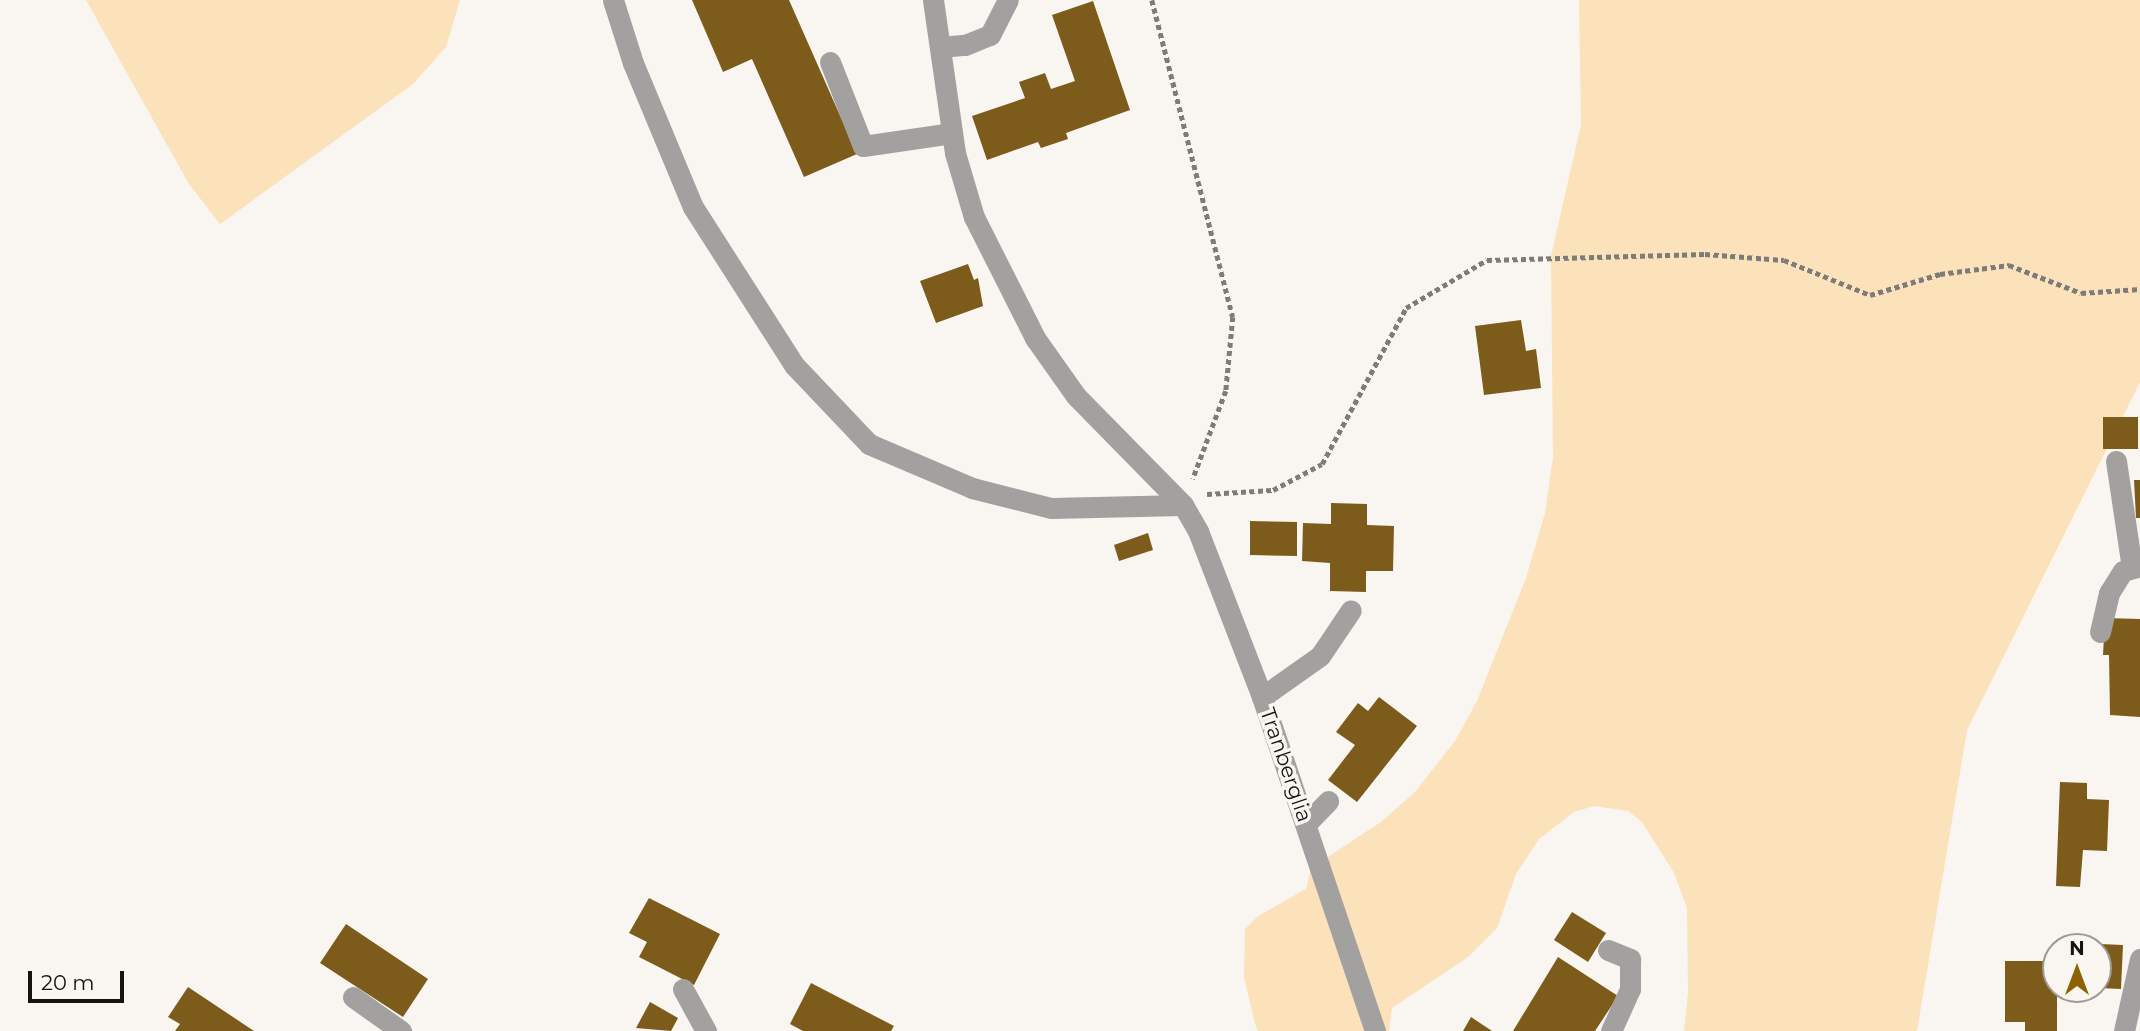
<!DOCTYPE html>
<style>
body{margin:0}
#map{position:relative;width:2140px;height:1031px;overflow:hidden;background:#f9f5f0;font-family:Montserrat,sans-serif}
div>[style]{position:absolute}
.green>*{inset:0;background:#fbe2ba}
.building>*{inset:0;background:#7d5b1b}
.path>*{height:4.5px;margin-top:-2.25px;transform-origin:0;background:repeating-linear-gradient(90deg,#7e7c78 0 5px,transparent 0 8.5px)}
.minor>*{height:21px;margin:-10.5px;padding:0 10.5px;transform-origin:10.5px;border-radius:10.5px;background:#a3a19f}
span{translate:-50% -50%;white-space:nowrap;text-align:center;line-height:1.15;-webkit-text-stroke:7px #f9f5f0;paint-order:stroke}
.street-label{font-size:21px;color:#151412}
.north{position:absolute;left:2042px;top:933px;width:70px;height:70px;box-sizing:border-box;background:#f9f5f0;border:2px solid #9e9b97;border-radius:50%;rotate:0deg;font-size:19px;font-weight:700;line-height:28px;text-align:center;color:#151412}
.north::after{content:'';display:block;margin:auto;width:24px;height:32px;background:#8c6204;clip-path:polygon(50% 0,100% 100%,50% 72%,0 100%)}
.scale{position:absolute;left:28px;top:971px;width:96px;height:32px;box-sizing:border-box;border:4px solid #151412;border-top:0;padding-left:9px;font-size:21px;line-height:24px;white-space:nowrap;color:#151412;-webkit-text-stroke:5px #f9f5f0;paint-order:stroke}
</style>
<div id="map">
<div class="green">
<div style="clip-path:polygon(86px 0,460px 0,446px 47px,413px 84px,220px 224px,189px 184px)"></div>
<div style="clip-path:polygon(1579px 0,2140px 0,2140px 382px,1967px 730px,1917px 1031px,1684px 1031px,1688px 993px,1687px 908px,1674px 873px,1642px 822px,1628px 811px,1594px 806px,1574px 812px,1539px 839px,1516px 874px,1497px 928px,1468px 957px,1392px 1008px,1389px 1031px,1258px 1031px,1255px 1024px,1244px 977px,1245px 929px,1258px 916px,1306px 889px,1311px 868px,1381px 822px,1415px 792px,1455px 741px,1477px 701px,1526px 578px,1545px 513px,1553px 457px,1551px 256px,1581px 125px)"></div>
</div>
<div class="building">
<div style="clip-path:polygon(692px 0,789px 0,857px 154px,804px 177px,752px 59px,723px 72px)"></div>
<div style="clip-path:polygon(1093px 1px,1130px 110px,1066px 133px,1068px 139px,1041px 148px,1038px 142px,987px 160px,972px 116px,1025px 98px,1019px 82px,1045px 73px,1051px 89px,1075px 81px,1052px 15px)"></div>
<div style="clip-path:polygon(968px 264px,974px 280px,978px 278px,983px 306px,936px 323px,920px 281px)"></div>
<div style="clip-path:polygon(1521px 320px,1526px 351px,1536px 349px,1541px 388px,1484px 395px,1475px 326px)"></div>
<div style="clip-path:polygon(2103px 417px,2138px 417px,2138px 449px,2103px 449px)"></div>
<div style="clip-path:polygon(2134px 480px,2140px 480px,2140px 518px,2136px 518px)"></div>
<div style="clip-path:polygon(1331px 503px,1367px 504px,1367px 525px,1394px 526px,1393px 571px,1366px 571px,1366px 592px,1330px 591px,1330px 563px,1302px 561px,1303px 523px,1331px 524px)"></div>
<div style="clip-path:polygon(1250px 521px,1297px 522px,1297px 556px,1250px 555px)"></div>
<div style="clip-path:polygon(1148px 533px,1153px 550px,1119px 561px,1114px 545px)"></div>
<div style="clip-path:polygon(2105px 618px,2140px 619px,2140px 717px,2110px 715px,2109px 655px,2103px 655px)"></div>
<div style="clip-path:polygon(1379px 697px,1417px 726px,1357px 802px,1328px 780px,1355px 745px,1336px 732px,1358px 703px,1368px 711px)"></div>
<div style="clip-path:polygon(2060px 782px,2087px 783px,2087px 799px,2109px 800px,2107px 851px,2083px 850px,2080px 887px,2056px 886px)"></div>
<div style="clip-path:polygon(649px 898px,720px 934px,694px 985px,639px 957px,647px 942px,629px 933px)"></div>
<div style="clip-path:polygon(1572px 912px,1606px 933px,1588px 962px,1554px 940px)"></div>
<div style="clip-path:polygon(346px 924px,428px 979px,403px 1017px,320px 963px)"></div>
<div style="clip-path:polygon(2100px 944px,2123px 945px,2121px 989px,2098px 988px)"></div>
<div style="clip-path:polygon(1558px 957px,1618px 996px,1595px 1031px,1513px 1031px)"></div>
<div style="clip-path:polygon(2005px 961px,2050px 961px,2050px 986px,2057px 989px,2057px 1031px,2025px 1031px,2025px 1022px,2005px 1022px)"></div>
<div style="clip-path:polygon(811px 983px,894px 1026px,891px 1031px,803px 1031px,790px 1024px)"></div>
<div style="clip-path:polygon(188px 987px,254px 1031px,175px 1031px,180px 1024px,168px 1017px)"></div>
<div style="clip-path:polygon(650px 1002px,678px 1018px,671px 1031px,636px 1028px)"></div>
<div style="clip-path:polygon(1471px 1017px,1492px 1031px,1463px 1031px)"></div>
</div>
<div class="path">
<div style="left:1152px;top:0;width:327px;rotate:75.7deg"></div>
<div style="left:1233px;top:317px;width:74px;rotate:95.4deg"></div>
<div style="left:1226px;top:391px;width:94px;rotate:110.6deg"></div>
<div style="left:1207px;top:494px;width:66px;rotate:-3.5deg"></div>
<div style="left:1273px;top:490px;width:55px;rotate:-28deg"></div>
<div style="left:1322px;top:464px;width:177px;rotate:-61.7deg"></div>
<div style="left:1406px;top:308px;width:94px;rotate:-30.7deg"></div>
<div style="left:1487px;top:260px;width:218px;rotate:-1.6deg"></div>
<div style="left:1705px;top:254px;width:79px;rotate:4.3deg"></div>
<div style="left:1784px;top:260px;width:93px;rotate:22.1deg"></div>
<div style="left:1870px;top:295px;width:73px;rotate:-16.7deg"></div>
<div style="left:1940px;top:274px;width:70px;rotate:-7.4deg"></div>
<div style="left:2009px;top:265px;width:77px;rotate:21.3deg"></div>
<div style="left:2081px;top:293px;width:59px;rotate:-3.9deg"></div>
</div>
<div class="minor">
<div style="left:613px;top:0;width:66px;rotate:72.4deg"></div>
<div style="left:633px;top:63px;width:156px;rotate:67.4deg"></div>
<div style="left:693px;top:207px;width:188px;rotate:57.4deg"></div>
<div style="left:794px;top:365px;width:109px;rotate:46.5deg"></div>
<div style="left:869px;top:444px;width:112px;rotate:23.1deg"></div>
<div style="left:972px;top:488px;width:81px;rotate:14.2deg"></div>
<div style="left:1051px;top:508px;width:132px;rotate:-1.3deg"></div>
<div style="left:933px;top:0;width:155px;rotate:81.8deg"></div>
<div style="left:955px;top:153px;width:67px;rotate:73.5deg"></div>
<div style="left:974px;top:217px;width:136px;rotate:63.2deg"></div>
<div style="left:1035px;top:338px;width:71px;rotate:54.7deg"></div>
<div style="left:1076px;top:396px;width:153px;rotate:45.5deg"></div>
<div style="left:1183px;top:505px;width:30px;rotate:60deg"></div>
<div style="left:1198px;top:531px;width:178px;rotate:68.9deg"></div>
<div style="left:1262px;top:697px;width:353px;rotate:71.3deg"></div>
<div style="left:940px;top:47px;width:25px;rotate:-5deg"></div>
<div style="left:965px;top:45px;width:27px;rotate:-22deg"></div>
<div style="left:990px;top:35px;width:39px;rotate:-63deg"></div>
<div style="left:830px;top:62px;width:90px;rotate:68.6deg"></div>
<div style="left:863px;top:146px;width:90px;rotate:-8.3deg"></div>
<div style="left:2116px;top:461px;width:108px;rotate:81.5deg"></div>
<div style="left:2100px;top:632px;width:40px;rotate:-77deg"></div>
<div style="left:2109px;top:593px;width:26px;rotate:-58deg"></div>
<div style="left:2123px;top:571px;width:18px;rotate:-16deg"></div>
<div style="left:1262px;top:697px;width:71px;rotate:-35.3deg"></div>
<div style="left:1320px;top:656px;width:55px;rotate:-56deg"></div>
<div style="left:1306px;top:824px;width:32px;rotate:-46deg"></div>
<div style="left:1608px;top:950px;width:24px;rotate:22deg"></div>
<div style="left:1630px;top:959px;width:30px;rotate:90deg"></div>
<div style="left:1630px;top:989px;width:46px;rotate:114.3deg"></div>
<div style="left:683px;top:989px;width:48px;rotate:61.3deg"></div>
<div style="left:353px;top:997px;width:59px;rotate:35.3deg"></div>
<div style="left:2124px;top:1031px;width:74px;rotate:-77.5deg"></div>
</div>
<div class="street-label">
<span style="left:1286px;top:765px;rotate:71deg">Tranberglia</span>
</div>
<div class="north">N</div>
<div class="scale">20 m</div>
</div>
